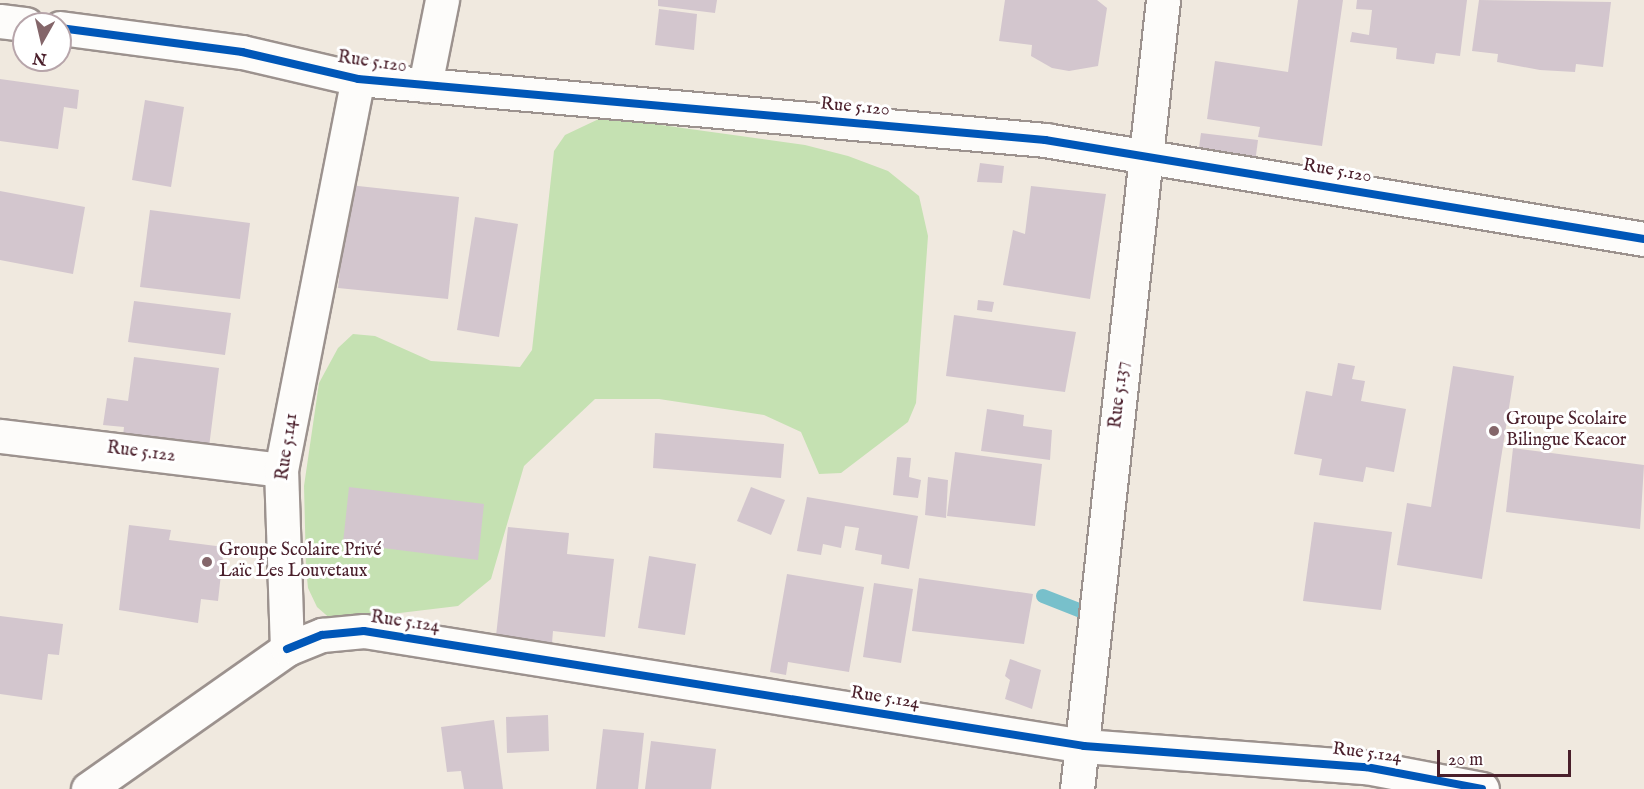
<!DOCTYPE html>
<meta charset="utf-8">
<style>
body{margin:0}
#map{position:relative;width:1644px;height:789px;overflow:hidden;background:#f0e9df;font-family:"IM FELL English",serif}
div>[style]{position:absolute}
.green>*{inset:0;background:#c5e1b2}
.stream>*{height:14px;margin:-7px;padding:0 7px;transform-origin:7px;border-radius:7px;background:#78c0cb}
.building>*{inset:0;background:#d3c6ce}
.roads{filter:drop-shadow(2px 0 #9c928e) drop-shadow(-2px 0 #9c928e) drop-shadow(0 2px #9c928e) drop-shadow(0 -2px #9c928e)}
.street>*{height:33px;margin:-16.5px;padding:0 16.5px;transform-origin:16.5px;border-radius:16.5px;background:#fdfcfa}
.cycleway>*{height:8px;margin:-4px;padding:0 4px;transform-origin:4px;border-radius:4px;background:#0057b8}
.dots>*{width:16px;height:16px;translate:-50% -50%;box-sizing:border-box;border:3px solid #fff;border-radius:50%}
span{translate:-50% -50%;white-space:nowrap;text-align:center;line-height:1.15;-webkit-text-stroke:6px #fff;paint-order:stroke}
.street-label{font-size:18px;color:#4a1f2b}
.poi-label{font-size:18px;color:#4a1f2b}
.left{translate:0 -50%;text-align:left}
.north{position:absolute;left:12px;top:12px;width:60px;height:60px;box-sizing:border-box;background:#fff;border:2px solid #b7a5aa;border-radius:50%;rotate:188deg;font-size:16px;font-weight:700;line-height:24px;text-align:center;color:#4a1f2b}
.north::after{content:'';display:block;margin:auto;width:21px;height:27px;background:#84666a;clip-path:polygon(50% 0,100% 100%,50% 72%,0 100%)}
.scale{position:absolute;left:1437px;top:750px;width:134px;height:27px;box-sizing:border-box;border:3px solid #4a1f2b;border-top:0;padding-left:8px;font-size:18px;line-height:21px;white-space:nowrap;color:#4a1f2b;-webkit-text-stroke:4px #fff;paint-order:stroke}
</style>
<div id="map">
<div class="green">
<div style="clip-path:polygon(603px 117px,805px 145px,848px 156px,888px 171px,919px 196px,928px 236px,916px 403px,908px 422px,841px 473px,819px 474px,801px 432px,764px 415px,659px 399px,595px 399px,524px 466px,491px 579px,458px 606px,333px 621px,317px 607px,308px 588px,306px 568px,304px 486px,319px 383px,338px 348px,353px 334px,375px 336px,431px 361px,520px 367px,532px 350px,554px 151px,565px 135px)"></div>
</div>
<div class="stream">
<div style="left:1043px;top:596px;width:49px;rotate:21.4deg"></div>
</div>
<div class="building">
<div style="clip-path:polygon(658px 0,717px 0,715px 13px,658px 6px)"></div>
<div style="clip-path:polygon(1005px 0,1097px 0,1107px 8px,1098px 66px,1069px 71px,1052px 68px,1031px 56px,1032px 45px,999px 41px)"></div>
<div style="clip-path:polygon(1298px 0,1343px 0,1322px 146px,1258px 137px,1260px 127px,1207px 119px,1215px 61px,1288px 72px)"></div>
<div style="clip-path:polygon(1357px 0,1467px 0,1460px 56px,1436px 53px,1434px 64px,1396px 59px,1397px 48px,1350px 42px,1352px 32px,1369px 35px,1372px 10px,1356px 9px)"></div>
<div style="clip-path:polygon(1479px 0,1611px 2px,1603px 67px,1576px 64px,1575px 72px,1540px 70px,1497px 62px,1498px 54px,1472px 51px)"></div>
<div style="clip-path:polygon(659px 9px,697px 14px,694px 50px,655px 45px)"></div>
<div style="clip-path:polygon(0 79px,79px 90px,77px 109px,64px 107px,58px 149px,0 141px)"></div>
<div style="clip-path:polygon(145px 100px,184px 107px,171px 187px,132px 180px)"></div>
<div style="clip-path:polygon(1201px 133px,1258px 140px,1254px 171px,1197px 162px)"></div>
<div style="clip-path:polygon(980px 163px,1004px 166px,1002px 183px,977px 182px)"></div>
<div style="clip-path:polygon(349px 185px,459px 197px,448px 299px,338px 288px)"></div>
<div style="clip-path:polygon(1031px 186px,1106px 194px,1090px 299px,1003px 285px,1013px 230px,1025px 234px)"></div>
<div style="clip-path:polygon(0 191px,85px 207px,73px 274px,0 260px)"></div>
<div style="clip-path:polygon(150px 210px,250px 223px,240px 299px,140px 287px)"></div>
<div style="clip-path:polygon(475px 217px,518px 224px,499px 337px,457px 330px)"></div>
<div style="clip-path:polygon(978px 300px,994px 302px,992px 312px,977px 310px)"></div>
<div style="clip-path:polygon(134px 301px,231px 313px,225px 355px,128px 342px)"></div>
<div style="clip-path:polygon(954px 315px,1076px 332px,1065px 392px,946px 376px)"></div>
<div style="clip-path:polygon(134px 357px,219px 368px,209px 447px,123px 436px,124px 427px,103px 425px,107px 398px,128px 401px)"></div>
<div style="clip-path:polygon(1338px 363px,1355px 366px,1352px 379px,1365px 381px,1361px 401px,1406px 409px,1394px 472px,1366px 467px,1363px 482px,1319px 475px,1322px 459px,1294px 454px,1306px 391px,1332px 396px)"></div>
<div style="clip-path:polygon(1453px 366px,1514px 376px,1482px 579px,1397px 565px,1407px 503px,1431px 507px)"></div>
<div style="clip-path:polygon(987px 409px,1024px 415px,1023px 426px,1052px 430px,1050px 460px,981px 451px)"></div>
<div style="clip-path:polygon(655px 433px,784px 444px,781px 478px,653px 468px)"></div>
<div style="clip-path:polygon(1513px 448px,1644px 465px,1640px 529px,1506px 512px)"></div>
<div style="clip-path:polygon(955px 452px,1042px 464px,1035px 526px,947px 516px)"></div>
<div style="clip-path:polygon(897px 457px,911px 458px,909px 477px,921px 480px,918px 498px,893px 495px)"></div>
<div style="clip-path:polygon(928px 477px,948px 480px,946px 518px,925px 515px)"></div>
<div style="clip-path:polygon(349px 487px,484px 504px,478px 560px,343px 543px)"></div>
<div style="clip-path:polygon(751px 487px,785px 500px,771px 535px,737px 521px)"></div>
<div style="clip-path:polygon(807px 497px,918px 516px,909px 569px,881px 564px,882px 555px,855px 550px,859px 528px,845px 526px,841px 548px,823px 544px,821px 555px,797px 551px)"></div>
<div style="clip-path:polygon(1314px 522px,1392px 532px,1381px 610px,1303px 601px)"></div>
<div style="clip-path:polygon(129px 525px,171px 530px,169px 540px,224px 547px,218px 601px,201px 599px,198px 623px,119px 610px)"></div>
<div style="clip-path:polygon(508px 527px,569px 533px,567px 554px,614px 559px,605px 637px,553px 631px,552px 643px,496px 636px)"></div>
<div style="clip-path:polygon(649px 556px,696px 564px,685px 635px,638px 628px)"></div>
<div style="clip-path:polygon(787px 574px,864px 587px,849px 672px,788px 662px,786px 675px,770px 672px)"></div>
<div style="clip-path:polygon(919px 578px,1033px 594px,1024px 644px,912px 631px)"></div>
<div style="clip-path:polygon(874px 583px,913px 589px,901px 663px,863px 657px)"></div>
<div style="clip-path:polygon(0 616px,63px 624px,59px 655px,48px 654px,42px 700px,0 694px)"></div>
<div style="clip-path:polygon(1010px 659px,1041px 670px,1032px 709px,1005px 699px,1010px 680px,1005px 676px)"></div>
<div style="clip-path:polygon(548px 715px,549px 751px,507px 753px,506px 717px)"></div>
<div style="clip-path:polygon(494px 720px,503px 789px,464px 789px,461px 771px,447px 772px,441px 727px)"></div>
<div style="clip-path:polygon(603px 729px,644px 733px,638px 789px,596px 789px)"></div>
<div style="clip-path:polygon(651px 741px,716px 749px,711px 789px,645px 789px)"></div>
</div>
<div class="roads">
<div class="street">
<div style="left:0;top:21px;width:26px;rotate:7deg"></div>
<div style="left:60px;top:28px;width:184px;rotate:7.5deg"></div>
<div style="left:242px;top:52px;width:119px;rotate:13.1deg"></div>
<div style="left:358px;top:79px;width:690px;rotate:5.07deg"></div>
<div style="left:1045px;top:140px;width:607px;rotate:9.38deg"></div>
<div style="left:425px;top:85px;width:87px;rotate:-78.7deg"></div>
<div style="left:0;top:436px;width:283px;rotate:6.9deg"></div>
<div style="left:287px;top:649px;width:38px;rotate:-22deg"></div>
<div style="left:322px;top:635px;width:42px;rotate:-5.4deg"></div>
<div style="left:364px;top:631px;width:729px;rotate:9.07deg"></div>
<div style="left:1084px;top:746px;width:283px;rotate:4.3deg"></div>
<div style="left:1366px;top:767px;width:118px;rotate:10.7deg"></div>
<div style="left:88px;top:789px;width:243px;rotate:-35.1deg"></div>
<div style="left:287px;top:649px;width:179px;rotate:-91.9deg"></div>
<div style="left:281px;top:470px;width:399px;rotate:-78.9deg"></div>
<div style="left:1077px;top:789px;width:794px;rotate:-83.78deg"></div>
</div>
</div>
<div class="cycleway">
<div style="left:60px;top:28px;width:184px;rotate:7.5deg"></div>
<div style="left:242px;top:52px;width:119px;rotate:13.1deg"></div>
<div style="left:358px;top:79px;width:690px;rotate:5.07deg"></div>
<div style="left:1045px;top:140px;width:607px;rotate:9.38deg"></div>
<div style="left:287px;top:649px;width:38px;rotate:-22deg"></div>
<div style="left:322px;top:635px;width:42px;rotate:-5.4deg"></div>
<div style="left:364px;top:631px;width:729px;rotate:9.07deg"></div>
<div style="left:1084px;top:746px;width:283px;rotate:4.3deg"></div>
<div style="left:1366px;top:767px;width:118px;rotate:10.7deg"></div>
</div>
<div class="dots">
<div style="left:1494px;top:431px;background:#84666a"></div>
<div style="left:207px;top:562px;background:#84666a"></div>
</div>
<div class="street-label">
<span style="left:372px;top:63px;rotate:8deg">Rue 5.120</span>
<span style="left:855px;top:108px;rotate:5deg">Rue 5.120</span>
<span style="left:1337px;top:172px;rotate:10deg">Rue 5.120</span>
<span style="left:1120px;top:395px;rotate:-84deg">Rue 5.137</span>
<span style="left:288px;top:447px;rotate:-82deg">Rue 5.141</span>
<span style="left:141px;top:453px;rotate:7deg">Rue 5.122</span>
<span style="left:405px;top:623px;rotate:8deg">Rue 5.124</span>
<span style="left:885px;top:699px;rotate:9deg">Rue 5.124</span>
<span style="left:1367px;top:754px;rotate:7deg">Rue 5.124</span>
</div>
<div class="poi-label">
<span class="left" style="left:1506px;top:431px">Groupe Scolaire<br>Bilingue Keacor</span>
<span class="left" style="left:219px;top:562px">Groupe Scolaire Privé<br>Laïc Les Louvetaux</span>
</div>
<div class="north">N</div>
<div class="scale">20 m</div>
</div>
